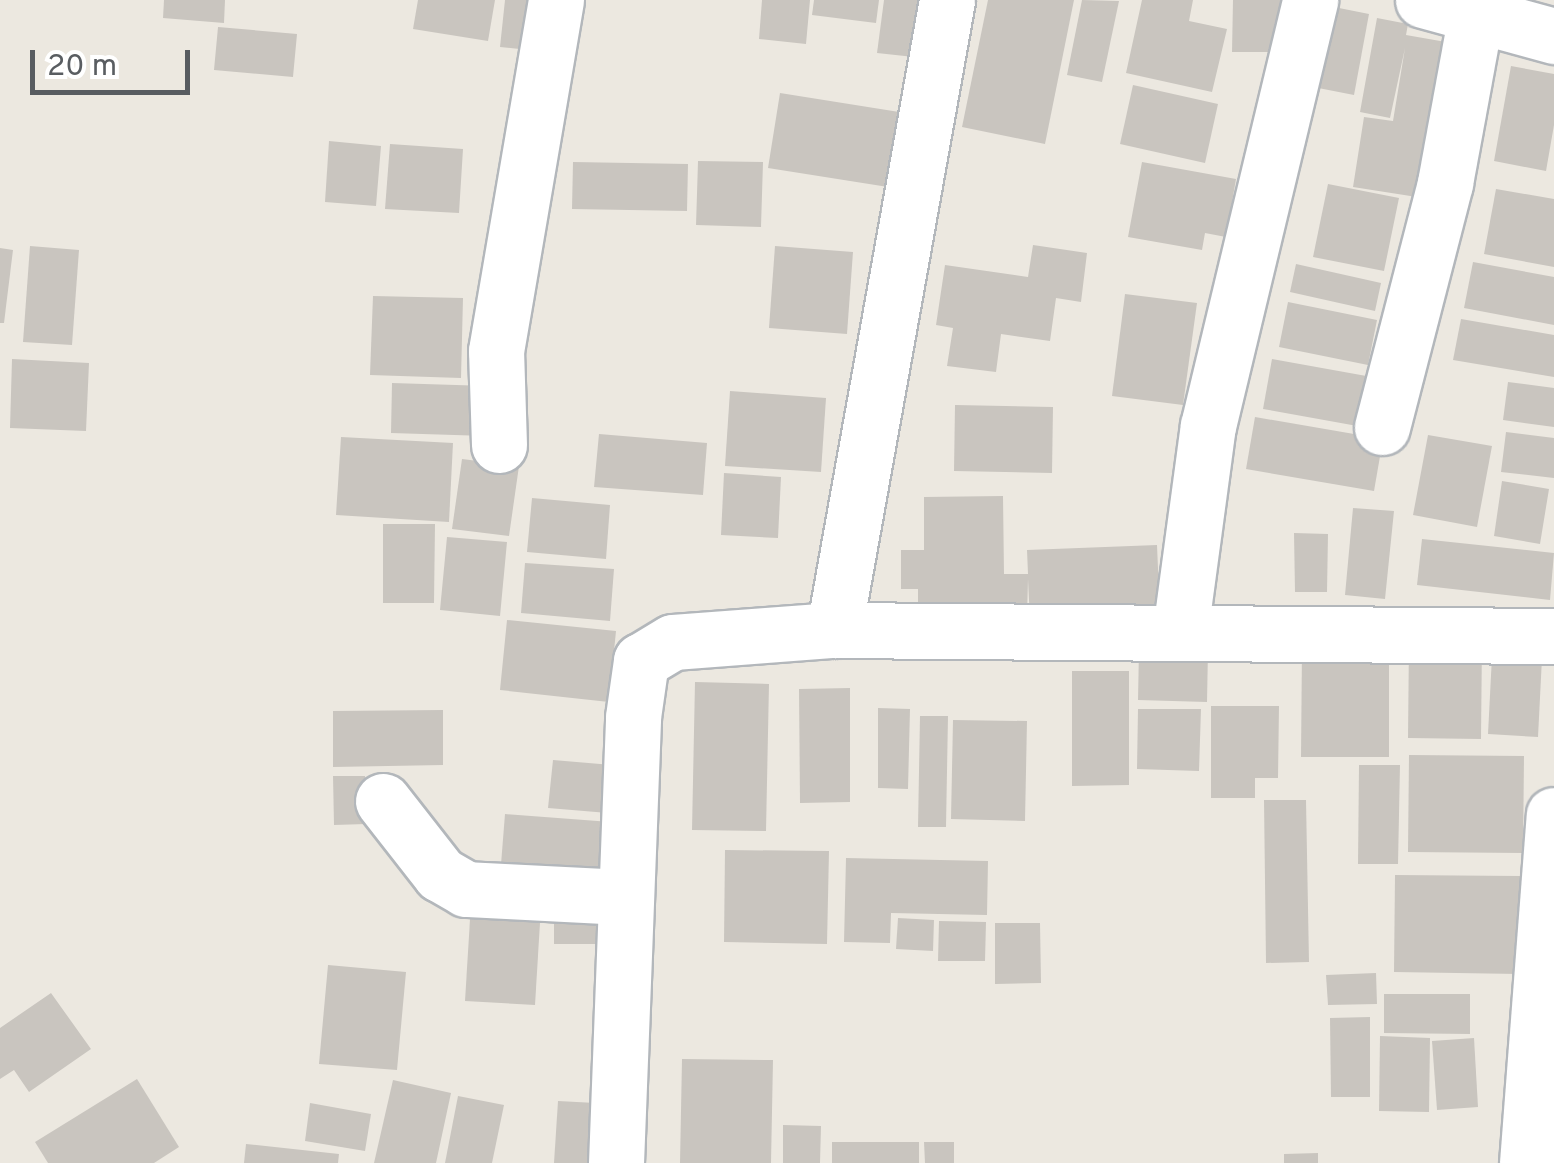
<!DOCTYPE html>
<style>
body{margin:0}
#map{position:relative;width:1554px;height:1163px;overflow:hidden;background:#ece8e0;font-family:Overpass,sans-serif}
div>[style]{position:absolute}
.building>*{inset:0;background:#c9c5bf}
.roads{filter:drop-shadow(2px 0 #b3b7bb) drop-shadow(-2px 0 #b3b7bb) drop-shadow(0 2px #b3b7bb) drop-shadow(0 -2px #b3b7bb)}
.street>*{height:55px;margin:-27.5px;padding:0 27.5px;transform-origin:27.5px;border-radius:27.5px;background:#fff}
span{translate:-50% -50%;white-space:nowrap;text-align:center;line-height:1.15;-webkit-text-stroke:8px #fff;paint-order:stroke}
.scale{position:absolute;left:30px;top:50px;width:160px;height:45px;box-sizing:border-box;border:5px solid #595d61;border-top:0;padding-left:12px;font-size:30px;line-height:35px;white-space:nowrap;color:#595d61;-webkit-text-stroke:8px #fff;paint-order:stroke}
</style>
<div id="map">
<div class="building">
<div style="clip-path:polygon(164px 0,225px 0,224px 23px,163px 18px)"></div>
<div style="clip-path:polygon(418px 0,495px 0,488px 41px,413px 29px)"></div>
<div style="clip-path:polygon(505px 0,543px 0,538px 51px,500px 47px)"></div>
<div style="clip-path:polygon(762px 0,810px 0,806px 44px,759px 39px)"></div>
<div style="clip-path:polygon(814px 0,879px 0,876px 23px,812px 15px)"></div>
<div style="clip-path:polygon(884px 0,920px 0,914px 57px,877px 53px)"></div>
<div style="clip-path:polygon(988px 0,1074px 0,1045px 144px,962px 127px)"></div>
<div style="clip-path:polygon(1082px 0,1119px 1px,1102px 82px,1067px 75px)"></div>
<div style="clip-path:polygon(1142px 0,1193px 0,1189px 21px,1227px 29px,1212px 92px,1126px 73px)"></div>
<div style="clip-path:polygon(1233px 0,1295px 0,1294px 52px,1232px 52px)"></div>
<div style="clip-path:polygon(1319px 4px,1369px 14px,1354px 95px,1303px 85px)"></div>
<div style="clip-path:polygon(1377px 18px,1408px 24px,1406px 35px,1463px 45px,1436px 200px,1353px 187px,1364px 117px,1393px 121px,1405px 48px,1390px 118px,1360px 112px)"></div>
<div style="clip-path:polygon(218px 27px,297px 34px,293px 77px,214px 70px)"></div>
<div style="clip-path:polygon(1511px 66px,1554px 74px,1554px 125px,1546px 171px,1494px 161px)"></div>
<div style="clip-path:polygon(1133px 85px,1218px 104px,1205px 163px,1120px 144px)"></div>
<div style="clip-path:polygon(780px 93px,918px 115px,907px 190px,768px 168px)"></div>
<div style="clip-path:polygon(329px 141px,381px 146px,376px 206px,325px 202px)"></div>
<div style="clip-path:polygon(390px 144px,463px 149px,459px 213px,385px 209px)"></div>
<div style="clip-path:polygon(698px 161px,763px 162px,761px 227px,696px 225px)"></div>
<div style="clip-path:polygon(573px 162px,688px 164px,687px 211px,572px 209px)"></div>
<div style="clip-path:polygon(1142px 162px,1236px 179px,1226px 237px,1205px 233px,1202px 250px,1128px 237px)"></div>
<div style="clip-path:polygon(1328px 184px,1399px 198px,1384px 271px,1313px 257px)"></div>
<div style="clip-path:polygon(1496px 189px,1554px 199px,1554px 267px,1484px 254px)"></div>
<div style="clip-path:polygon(1033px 245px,1087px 253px,1081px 302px,1056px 298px,1050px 341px,1001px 334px,996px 372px,947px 366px,953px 328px,936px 325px,945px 265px,1028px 277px)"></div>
<div style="clip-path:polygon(30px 246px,79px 250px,72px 345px,23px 342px)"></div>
<div style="clip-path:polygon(775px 246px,853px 252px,847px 334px,769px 328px)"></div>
<div style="clip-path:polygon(0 248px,13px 250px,4px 323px,0 323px)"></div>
<div style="clip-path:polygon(1473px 262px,1554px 277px,1554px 325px,1464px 308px)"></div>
<div style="clip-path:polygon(1296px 264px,1381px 283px,1375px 311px,1290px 292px)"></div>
<div style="clip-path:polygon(1125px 294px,1197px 303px,1183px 405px,1112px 396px)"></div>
<div style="clip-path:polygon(373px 296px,463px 298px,461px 378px,370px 375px)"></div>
<div style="clip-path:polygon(1288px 302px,1377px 320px,1368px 365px,1279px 347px)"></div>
<div style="clip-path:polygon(1461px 319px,1554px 335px,1554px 377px,1453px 360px)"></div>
<div style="clip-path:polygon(12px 359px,89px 363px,86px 431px,10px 428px)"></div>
<div style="clip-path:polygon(1272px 359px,1383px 379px,1374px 429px,1263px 409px)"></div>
<div style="clip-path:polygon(1508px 382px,1554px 388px,1554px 427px,1503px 420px)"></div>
<div style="clip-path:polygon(392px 383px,488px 386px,486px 436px,391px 433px)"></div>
<div style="clip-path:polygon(730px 391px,826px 398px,821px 472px,725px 466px)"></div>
<div style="clip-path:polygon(955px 405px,1053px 407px,1052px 473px,954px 471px)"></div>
<div style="clip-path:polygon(1255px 417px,1383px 439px,1374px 491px,1246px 469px)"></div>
<div style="clip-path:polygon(1506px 432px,1554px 438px,1554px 478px,1501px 472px)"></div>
<div style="clip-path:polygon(599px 434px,707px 443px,703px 495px,594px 487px)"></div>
<div style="clip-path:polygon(1428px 435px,1492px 446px,1477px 527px,1413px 515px)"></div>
<div style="clip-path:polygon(341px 437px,453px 443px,449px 522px,336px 515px)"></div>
<div style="clip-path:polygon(462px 459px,519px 466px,509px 536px,452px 529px)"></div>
<div style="clip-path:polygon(724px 473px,781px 477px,778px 538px,721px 535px)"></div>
<div style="clip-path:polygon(1502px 481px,1549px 489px,1540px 544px,1494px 536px)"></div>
<div style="clip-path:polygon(1003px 496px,1004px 574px,1028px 574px,1027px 550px,1157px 545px,1160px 616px,1030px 621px,1028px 579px,1027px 617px,918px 618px,918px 589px,901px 589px,901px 550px,924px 550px,924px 497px)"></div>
<div style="clip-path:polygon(532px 498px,610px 505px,606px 559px,527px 552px)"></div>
<div style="clip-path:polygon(1353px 508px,1394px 511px,1385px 599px,1345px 595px)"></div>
<div style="clip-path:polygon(383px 524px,435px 524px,434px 603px,383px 603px)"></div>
<div style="clip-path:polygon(1294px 533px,1328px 534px,1327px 592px,1295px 592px)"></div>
<div style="clip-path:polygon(447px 537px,507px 542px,500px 616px,440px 610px)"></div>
<div style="clip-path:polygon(1422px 539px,1554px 553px,1550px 600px,1417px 585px)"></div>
<div style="clip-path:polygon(525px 563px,614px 569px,610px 621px,521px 613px)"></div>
<div style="clip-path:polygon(507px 620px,616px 631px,609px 702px,500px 690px)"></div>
<div style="clip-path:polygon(1409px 639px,1482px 640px,1481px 739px,1408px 738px)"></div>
<div style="clip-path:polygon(1302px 647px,1389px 647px,1389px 757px,1301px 757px)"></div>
<div style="clip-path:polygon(1139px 649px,1208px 650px,1207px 702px,1138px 700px)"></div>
<div style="clip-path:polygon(1492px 656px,1542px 658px,1538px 737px,1488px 734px)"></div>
<div style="clip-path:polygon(1072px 671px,1129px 671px,1129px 785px,1072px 786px)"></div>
<div style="clip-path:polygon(695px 682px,769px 684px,766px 831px,692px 830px)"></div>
<div style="clip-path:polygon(850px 688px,850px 802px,800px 803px,799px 689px)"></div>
<div style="clip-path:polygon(1211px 706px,1279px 706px,1278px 778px,1255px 778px,1255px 798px,1211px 798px)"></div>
<div style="clip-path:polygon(878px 708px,910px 709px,908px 789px,878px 788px)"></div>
<div style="clip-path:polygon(1138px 709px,1201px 709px,1199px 771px,1137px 769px)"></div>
<div style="clip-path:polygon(443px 710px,443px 765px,333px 767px,333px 711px)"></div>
<div style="clip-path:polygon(920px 716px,948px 716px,946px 827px,918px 827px)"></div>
<div style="clip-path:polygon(953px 720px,1027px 721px,1025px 821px,951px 819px)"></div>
<div style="clip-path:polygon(1409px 755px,1524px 756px,1523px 853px,1408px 852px)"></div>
<div style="clip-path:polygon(553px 760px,612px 765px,608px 813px,548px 808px)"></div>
<div style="clip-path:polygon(1359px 765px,1400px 765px,1398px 864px,1358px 864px)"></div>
<div style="clip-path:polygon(333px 776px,365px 776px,366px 824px,334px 825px)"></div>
<div style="clip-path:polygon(1264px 800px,1306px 800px,1309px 962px,1266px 963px)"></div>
<div style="clip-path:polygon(505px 814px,624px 823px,620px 886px,500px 877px)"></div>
<div style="clip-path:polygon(725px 850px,829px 851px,827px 944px,724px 942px)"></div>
<div style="clip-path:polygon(846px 858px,988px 861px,987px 915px,891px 913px,890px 943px,844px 942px)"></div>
<div style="clip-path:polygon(1395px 875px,1520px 876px,1519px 974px,1394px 972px)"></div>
<div style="clip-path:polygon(471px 903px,541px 906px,535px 1005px,465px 1001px)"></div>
<div style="clip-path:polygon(554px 915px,600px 916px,600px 944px,554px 944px)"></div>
<div style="clip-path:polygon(898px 918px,934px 920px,933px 951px,896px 949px)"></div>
<div style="clip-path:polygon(939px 921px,986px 922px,985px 961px,938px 961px)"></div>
<div style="clip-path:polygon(995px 923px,1040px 923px,1041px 983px,995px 984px)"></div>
<div style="clip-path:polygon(328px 965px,406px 972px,397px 1070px,319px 1064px)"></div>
<div style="clip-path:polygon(1376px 973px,1377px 1004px,1328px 1005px,1326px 975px)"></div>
<div style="clip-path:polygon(51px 993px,91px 1049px,29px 1092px,14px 1070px,0 1079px,0 1028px)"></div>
<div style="clip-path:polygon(1384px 994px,1470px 994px,1470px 1034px,1384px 1033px)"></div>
<div style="clip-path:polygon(1370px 1017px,1370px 1097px,1331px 1097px,1330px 1018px)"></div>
<div style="clip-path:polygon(1380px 1036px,1430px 1038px,1429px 1112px,1379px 1111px)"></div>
<div style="clip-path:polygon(1474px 1038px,1478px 1107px,1437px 1110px,1432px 1041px)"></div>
<div style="clip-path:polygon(682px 1059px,773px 1060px,771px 1163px,680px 1163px)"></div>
<div style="clip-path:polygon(137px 1079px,179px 1147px,154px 1163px,48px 1163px,35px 1142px)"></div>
<div style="clip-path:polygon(393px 1080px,451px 1093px,436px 1163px,374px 1163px)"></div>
<div style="clip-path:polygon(458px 1096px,504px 1105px,492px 1163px,445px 1163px)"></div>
<div style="clip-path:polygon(558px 1101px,614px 1104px,611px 1163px,554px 1163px)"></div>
<div style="clip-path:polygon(310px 1103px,371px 1114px,365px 1151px,305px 1141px)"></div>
<div style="clip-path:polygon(783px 1125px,821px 1126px,820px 1163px,783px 1163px)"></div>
<div style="clip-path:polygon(832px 1142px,919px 1142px,919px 1163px,832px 1163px)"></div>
<div style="clip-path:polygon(924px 1142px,954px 1142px,954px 1163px,925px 1163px)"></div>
<div style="clip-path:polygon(246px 1144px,339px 1154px,338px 1163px,244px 1163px)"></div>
<div style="clip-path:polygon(1318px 1153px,1318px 1163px,1284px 1163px,1284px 1154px)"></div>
</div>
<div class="roads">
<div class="street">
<div style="left:947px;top:0;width:640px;rotate:100.17deg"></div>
<div style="left:834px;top:630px;width:720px;rotate:0.48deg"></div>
<div style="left:1423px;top:0;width:136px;rotate:15.4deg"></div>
<div style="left:1382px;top:427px;width:252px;rotate:-75.5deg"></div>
<div style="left:1445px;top:183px;width:172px;rotate:-79.6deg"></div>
<div style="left:499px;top:445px;width:94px;rotate:-91.8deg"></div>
<div style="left:496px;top:351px;width:356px;rotate:-80.3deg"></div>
<div style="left:1180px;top:632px;width:208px;rotate:-82.3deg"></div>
<div style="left:1208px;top:426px;width:438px;rotate:-76.5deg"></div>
<div style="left:383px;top:801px;width:93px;rotate:52deg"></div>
<div style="left:440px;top:874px;width:30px;rotate:30deg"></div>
<div style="left:466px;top:889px;width:160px;rotate:2.9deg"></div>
<div style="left:616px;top:1163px;width:446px;rotate:-87.8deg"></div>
<div style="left:633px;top:717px;width:57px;rotate:-81.9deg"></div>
<div style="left:641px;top:661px;width:37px;rotate:-31deg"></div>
<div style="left:673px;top:642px;width:161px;rotate:-4.3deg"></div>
<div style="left:1527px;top:1163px;width:349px;rotate:-85.6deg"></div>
</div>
</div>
<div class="scale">20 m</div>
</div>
